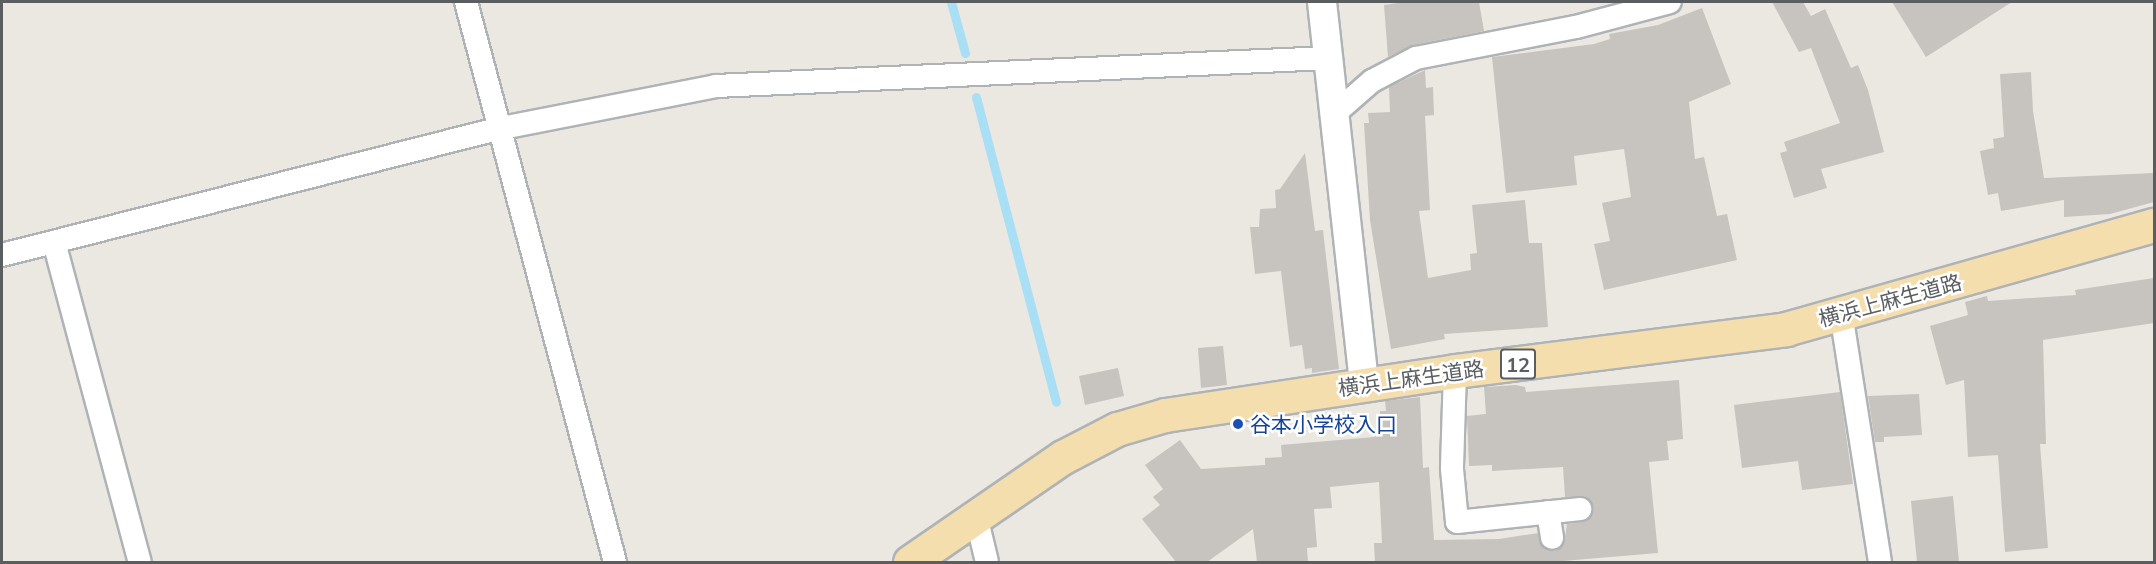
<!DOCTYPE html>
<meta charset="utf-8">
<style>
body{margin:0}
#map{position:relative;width:2156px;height:564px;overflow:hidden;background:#ebe8e2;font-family:Mulish,"Noto Sans JP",sans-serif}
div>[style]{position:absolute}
.stream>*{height:9px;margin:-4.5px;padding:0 4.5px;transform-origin:4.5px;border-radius:4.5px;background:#a9dff4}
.building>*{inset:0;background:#c7c3bf}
.roads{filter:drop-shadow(2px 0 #afb3b6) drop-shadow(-2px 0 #afb3b6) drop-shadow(0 2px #afb3b6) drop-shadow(0 -2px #afb3b6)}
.minor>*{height:22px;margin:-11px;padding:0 11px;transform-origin:11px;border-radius:11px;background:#fff}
.tertiary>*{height:28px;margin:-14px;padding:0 14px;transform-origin:14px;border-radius:14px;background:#fff}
.primary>*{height:33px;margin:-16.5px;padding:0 16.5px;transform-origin:16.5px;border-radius:16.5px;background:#f5deae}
.dots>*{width:16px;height:16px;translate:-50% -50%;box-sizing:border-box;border:3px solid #fff;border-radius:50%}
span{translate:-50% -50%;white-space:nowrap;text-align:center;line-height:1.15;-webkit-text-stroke:5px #fff;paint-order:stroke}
.shield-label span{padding:2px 4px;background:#fff;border:2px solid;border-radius:4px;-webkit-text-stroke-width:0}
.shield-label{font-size:20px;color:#5a5e61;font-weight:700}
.street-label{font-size:21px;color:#5a5e61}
.transit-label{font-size:21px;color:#164399}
.left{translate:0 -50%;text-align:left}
.frame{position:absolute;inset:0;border:3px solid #5a5e61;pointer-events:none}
</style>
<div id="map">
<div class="stream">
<div style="left:951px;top:2px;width:53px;rotate:74.6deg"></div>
<div style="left:976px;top:97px;width:315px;rotate:75.3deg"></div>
</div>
<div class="building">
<div style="clip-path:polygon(1405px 2px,1479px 2px,1484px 31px,1413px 45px,1388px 57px,1384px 5px)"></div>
<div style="clip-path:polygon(1772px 2px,1803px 2px,1811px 16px,1825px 9px,1851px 68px,1858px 65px,1868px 90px,1884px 152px,1821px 169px,1827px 188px,1794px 198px,1780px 153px,1787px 151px,1784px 142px,1840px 123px,1811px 48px,1799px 52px)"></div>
<div style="clip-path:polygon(1892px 2px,2012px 2px,1926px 57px)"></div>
<div style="clip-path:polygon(1702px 8px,1731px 84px,1689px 102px,1695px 159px,1704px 157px,1717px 216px,1727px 214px,1737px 260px,1604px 290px,1594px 244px,1610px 241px,1602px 203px,1631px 197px,1624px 149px,1574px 156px,1577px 185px,1506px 193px,1492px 57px,1594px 44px,1610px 39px,1609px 34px,1658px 25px)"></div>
<div style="clip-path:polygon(1425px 70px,1426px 88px,1433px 87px,1434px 115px,1425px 116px,1430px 210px,1419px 211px,1428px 278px,1471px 270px,1470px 254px,1477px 253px,1472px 205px,1525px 200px,1529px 243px,1542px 243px,1548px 327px,1444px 334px,1445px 339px,1391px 349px,1370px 220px,1364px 123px,1369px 123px,1368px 113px,1390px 112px,1389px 87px)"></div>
<div style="clip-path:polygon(2031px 72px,2033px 111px,2044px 178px,2154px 173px,2154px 202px,2110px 214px,2064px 217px,2064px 200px,2001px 211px,1998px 193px,1988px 195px,1980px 151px,1994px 148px,1993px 139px,2004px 137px,2000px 74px)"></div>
<div style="clip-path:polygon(1305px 153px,1315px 231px,1323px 230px,1339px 369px,1312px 373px,1312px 368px,1305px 369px,1302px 345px,1290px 347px,1281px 271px,1255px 274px,1250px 227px,1259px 227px,1260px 209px,1276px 208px,1275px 190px,1280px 189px)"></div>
<div style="clip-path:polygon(2154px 278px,2154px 323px,2043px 340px,2046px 444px,2040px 444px,2048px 548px,2005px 552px,1998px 455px,1968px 457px,1964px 380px,1946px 385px,1930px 326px,1968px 315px,1965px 302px,1987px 296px,1988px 301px,2076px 295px,2075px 290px)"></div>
<div style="clip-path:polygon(1223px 346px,1227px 385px,1201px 388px,1198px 348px)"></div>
<div style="clip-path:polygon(1118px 368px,1124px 396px,1085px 405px,1079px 376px)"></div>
<div style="clip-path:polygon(1679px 380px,1683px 439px,1667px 441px,1669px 460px,1649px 462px,1658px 553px,1551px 562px,1375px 562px,1374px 543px,1382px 543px,1379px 482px,1330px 487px,1332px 508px,1314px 509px,1317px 547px,1307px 548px,1308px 562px,1257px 562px,1253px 529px,1207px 562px,1176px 562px,1142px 519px,1160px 505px,1153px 497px,1163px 489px,1145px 465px,1180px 440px,1201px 469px,1265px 465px,1265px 458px,1282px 457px,1281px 445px,1374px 437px,1374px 429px,1380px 429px,1380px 411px,1386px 411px,1385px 401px,1420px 397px,1423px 468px,1429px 467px,1434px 540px,1499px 539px,1538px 533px,1542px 547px,1555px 551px,1564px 543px,1567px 524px,1582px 522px,1592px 515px,1591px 502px,1585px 496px,1565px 497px,1563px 467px,1492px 471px,1492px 465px,1469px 466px,1467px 416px,1486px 414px,1484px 387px,1516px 385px,1525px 387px,1526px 392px)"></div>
<div style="clip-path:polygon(1840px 392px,1853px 484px,1802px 490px,1798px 461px,1742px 468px,1734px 405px)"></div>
<div style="clip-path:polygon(1919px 394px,1922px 435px,1884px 437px,1884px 442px,1875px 442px,1868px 396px)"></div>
<div style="clip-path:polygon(1953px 496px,1959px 562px,1917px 562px,1911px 501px)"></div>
</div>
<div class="roads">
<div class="minor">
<div style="left:466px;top:2px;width:579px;rotate:75.1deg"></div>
<div style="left:1333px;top:115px;width:52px;rotate:-41.1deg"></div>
<div style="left:1372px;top:81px;width:50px;rotate:-27.6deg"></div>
<div style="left:1416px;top:58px;width:163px;rotate:-11deg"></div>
<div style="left:1576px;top:27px;width:97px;rotate:-14.9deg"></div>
<div style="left:54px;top:242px;width:331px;rotate:75deg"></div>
<div style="left:2px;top:255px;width:511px;rotate:-14.28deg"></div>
<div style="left:497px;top:129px;width:223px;rotate:-11.1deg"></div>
<div style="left:716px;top:86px;width:612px;rotate:-2.62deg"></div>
<div style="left:1841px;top:313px;width:252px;rotate:81.1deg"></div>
<div style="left:1455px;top:371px;width:98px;rotate:91.8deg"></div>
<div style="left:1452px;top:469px;width:53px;rotate:84.6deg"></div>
<div style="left:1457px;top:522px;width:124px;rotate:-6deg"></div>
<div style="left:1548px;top:512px;width:26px;rotate:81deg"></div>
<div style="left:976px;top:516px;width:47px;rotate:76.6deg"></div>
</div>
<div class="tertiary">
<div style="left:1322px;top:2px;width:385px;rotate:83.7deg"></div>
</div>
<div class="primary">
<div style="left:910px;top:562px;width:186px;rotate:-34.5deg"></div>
<div style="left:1063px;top:457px;width:61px;rotate:-27.4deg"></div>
<div style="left:1117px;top:429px;width:50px;rotate:-16.3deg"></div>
<div style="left:1165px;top:415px;width:293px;rotate:-8.6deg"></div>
<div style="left:1455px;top:371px;width:334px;rotate:-7.2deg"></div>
<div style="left:1786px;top:329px;width:382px;rotate:-15.8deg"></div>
</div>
</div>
<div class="dots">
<div style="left:1238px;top:424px;background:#1a4fb4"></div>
</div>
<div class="shield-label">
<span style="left:1518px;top:364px">12</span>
</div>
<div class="street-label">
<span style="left:1890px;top:300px;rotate:-15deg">横浜上麻生道路</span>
<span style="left:1411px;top:378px;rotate:-8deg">横浜上麻生道路</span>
</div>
<div class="transit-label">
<span class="left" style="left:1250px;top:424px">谷本小学校入口</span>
</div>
<div class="frame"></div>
</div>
